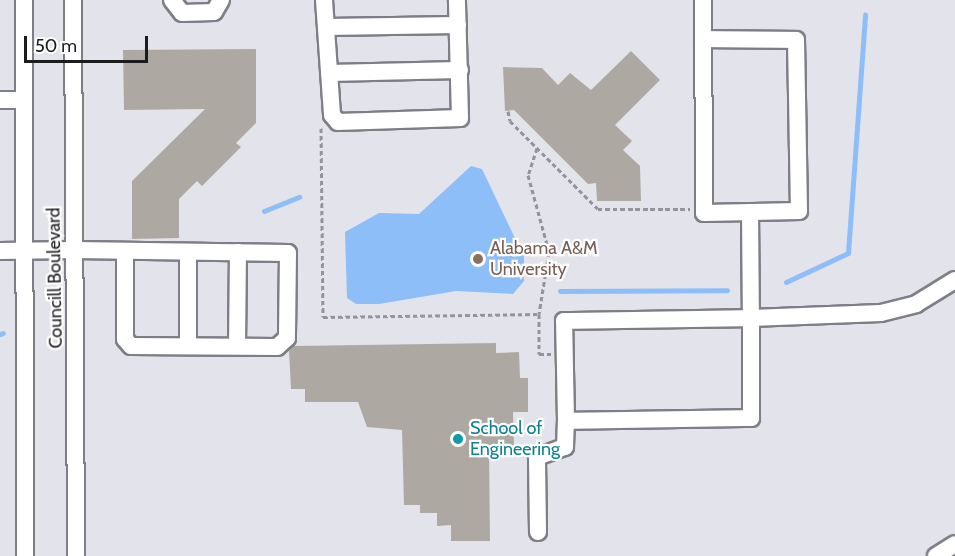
<!DOCTYPE html>
<style>
body{margin:0}
#map{position:relative;width:955px;height:556px;overflow:hidden;background:#e3e3eb;font-family:Cabin,sans-serif}
div>[style]{position:absolute}
.water>*{inset:0;background:#8dbef7}
.stream>*{height:5px;margin:-2.5px;padding:0 2.5px;transform-origin:2.5px;border-radius:2.5px;background:#8dbef7}
.building>*{inset:0;background:#ada9a2}
.path>*{height:3px;margin-top:-1.5px;transform-origin:0;background:repeating-linear-gradient(90deg,#939399 0 4.5px,transparent 0 7.5px)}
.roads{filter:drop-shadow(2px 0 #7e7f86) drop-shadow(-2px 0 #7e7f86) drop-shadow(0 2px #7e7f86) drop-shadow(0 -2px #7e7f86)}
.minor>*{height:16px;margin:-8px;padding:0 8px;transform-origin:8px;border-radius:8px;background:#fff}
.dots>*{width:16px;height:16px;translate:-50% -50%;box-sizing:border-box;border:3px solid #fff;border-radius:50%}
span{translate:-50% -50%;white-space:nowrap;text-align:center;line-height:1.15;-webkit-text-stroke:4.5px #fff;paint-order:stroke}
.education-label{font-size:18px;color:#785e54}
.left{translate:0 -50%;text-align:left}
.street-label{font-size:18px;color:#1c1c1f}
.culture-label{font-size:18px;color:#0d838f}
.scale{position:absolute;left:24px;top:36px;width:124px;height:27px;box-sizing:border-box;border:3px solid #1c1c1f;border-top:0;padding-left:8px;font-size:18px;line-height:21px;white-space:nowrap;color:#1c1c1f;-webkit-text-stroke:4px #fff;paint-order:stroke}
</style>
<div id="map">
<div class="water">
<div style="clip-path:polygon(471px 166px,482px 169px,524px 257px,524px 281px,513px 294px,456px 291px,379px 304px,356px 304px,347px 298px,345px 232px,379px 213px,419px 214px)"></div>
</div>
<div class="stream">
<div style="left:264px;top:211px;width:38px;rotate:-22deg"></div>
<div style="left:786px;top:282px;width:68px;rotate:-25.1deg"></div>
<div style="left:848px;top:253px;width:239px;rotate:-85.9deg"></div>
<div style="left:560px;top:291px;width:167px;rotate:-0.3deg"></div>
<div style="left:0;top:334px;width:3px;rotate:-18deg"></div>
</div>
<div class="building">
<div style="clip-path:polygon(256px 49px,256px 123px,236px 143px,241px 147px,202px 186px,197px 181px,179px 199px,179px 238px,132px 239px,132px 181px,205px 109px,124px 110px,123px 50px)"></div>
<div style="clip-path:polygon(631px 51px,660px 80px,615px 125px,632px 141px,623px 150px,640px 166px,641px 201px,597px 201px,596px 183px,588px 184px,514px 110px,505px 111px,503px 67px,542px 68px,558px 85px,570px 73px,591px 90px)"></div>
<div style="clip-path:polygon(496px 343px,496px 353px,519px 352px,520px 378px,528px 378px,528px 412px,513px 412px,514px 447px,489px 448px,490px 541px,451px 541px,451px 525px,437px 526px,437px 513px,420px 513px,420px 505px,404px 505px,402px 430px,367px 427px,358px 402px,305px 402px,305px 389px,291px 389px,289px 351px,294px 346px)"></div>
</div>
<div class="path">
<div style="left:508px;top:111px;width:10px;rotate:79deg"></div>
<div style="left:510px;top:121px;width:124px;rotate:45deg"></div>
<div style="left:598px;top:209px;width:92px"></div>
<div style="left:321px;top:128px;width:189px;rotate:89.4deg"></div>
<div style="left:323px;top:317px;width:216px;rotate:-0.8deg"></div>
<div style="left:539px;top:314px;width:40px;rotate:90deg"></div>
<div style="left:539px;top:354px;width:12px"></div>
<div style="left:537px;top:148px;width:28px;rotate:108deg"></div>
<div style="left:528px;top:175px;width:80px;rotate:74.7deg"></div>
<div style="left:549px;top:252px;width:63px;rotate:99.2deg"></div>
</div>
<div class="roads">
<div class="minor">
<div style="left:24px;top:0;width:556px;rotate:89.9deg"></div>
<div style="left:73px;top:0;width:556px;rotate:89.69deg"></div>
<div style="left:172px;top:0;width:16px;rotate:52deg"></div>
<div style="left:182px;top:13px;width:32px;rotate:-2deg"></div>
<div style="left:214px;top:12px;width:14px;rotate:-60deg"></div>
<div style="left:324px;top:0;width:115px;rotate:86deg"></div>
<div style="left:332px;top:115px;width:9px;rotate:49deg"></div>
<div style="left:338px;top:122px;width:122px;rotate:-1.9deg"></div>
<div style="left:460px;top:118px;width:118px;rotate:-91.5deg"></div>
<div style="left:703px;top:0;width:213px;rotate:89.7deg"></div>
<div style="left:704px;top:213px;width:95px;rotate:-1.2deg"></div>
<div style="left:799px;top:211px;width:171px;rotate:-91deg"></div>
<div style="left:796px;top:40px;width:93px;rotate:-179.4deg"></div>
<div style="left:326px;top:27px;width:132px;rotate:-0.9deg"></div>
<div style="left:329px;top:73px;width:131px;rotate:-1.3deg"></div>
<div style="left:0;top:100px;width:23px"></div>
<div style="left:750px;top:212px;width:106px;rotate:89.5deg"></div>
<div style="left:751px;top:318px;width:130px;rotate:-2.2deg"></div>
<div style="left:881px;top:313px;width:36px;rotate:-14deg"></div>
<div style="left:916px;top:304px;width:46px;rotate:-31.6deg"></div>
<div style="left:0;top:251px;width:74px;rotate:-0.8deg"></div>
<div style="left:74px;top:250px;width:214px;rotate:0.8deg"></div>
<div style="left:288px;top:253px;width:85px;rotate:90.7deg"></div>
<div style="left:287px;top:338px;width:13px;rotate:138deg"></div>
<div style="left:277px;top:347px;width:146px;rotate:-179.6deg"></div>
<div style="left:131px;top:346px;width:9px;rotate:-131deg"></div>
<div style="left:125px;top:339px;width:88px;rotate:-90deg"></div>
<div style="left:751px;top:318px;width:100px;rotate:90deg"></div>
<div style="left:751px;top:418px;width:185px;rotate:179.1deg"></div>
<div style="left:566px;top:421px;width:100px;rotate:-91.1deg"></div>
<div style="left:564px;top:321px;width:187px;rotate:-0.9deg"></div>
<div style="left:188px;top:346px;width:94px;rotate:-90deg"></div>
<div style="left:237px;top:346px;width:94px;rotate:-89.4deg"></div>
<div style="left:538px;top:532px;width:75px;rotate:-90.8deg"></div>
<div style="left:537px;top:457px;width:30px;rotate:-20deg"></div>
<div style="left:565px;top:447px;width:26px;rotate:-88deg"></div>
<div style="left:936px;top:556px;width:22px;rotate:-32deg"></div>
</div>
</div>
<div class="dots">
<div style="left:478px;top:259px;background:#8d6e63"></div>
<div style="left:458px;top:439px;background:#0f9aa8"></div>
</div>
<div class="education-label">
<span class="left" style="left:490px;top:259px">Alabama A&amp;M<br>University</span>
</div>
<div class="street-label">
<span style="left:55px;top:278px;rotate:-91deg">Councill Boulevard</span>
</div>
<div class="culture-label">
<span class="left" style="left:470px;top:439px">School of<br>Engineering</span>
</div>
<div class="scale">50 m</div>
</div>
